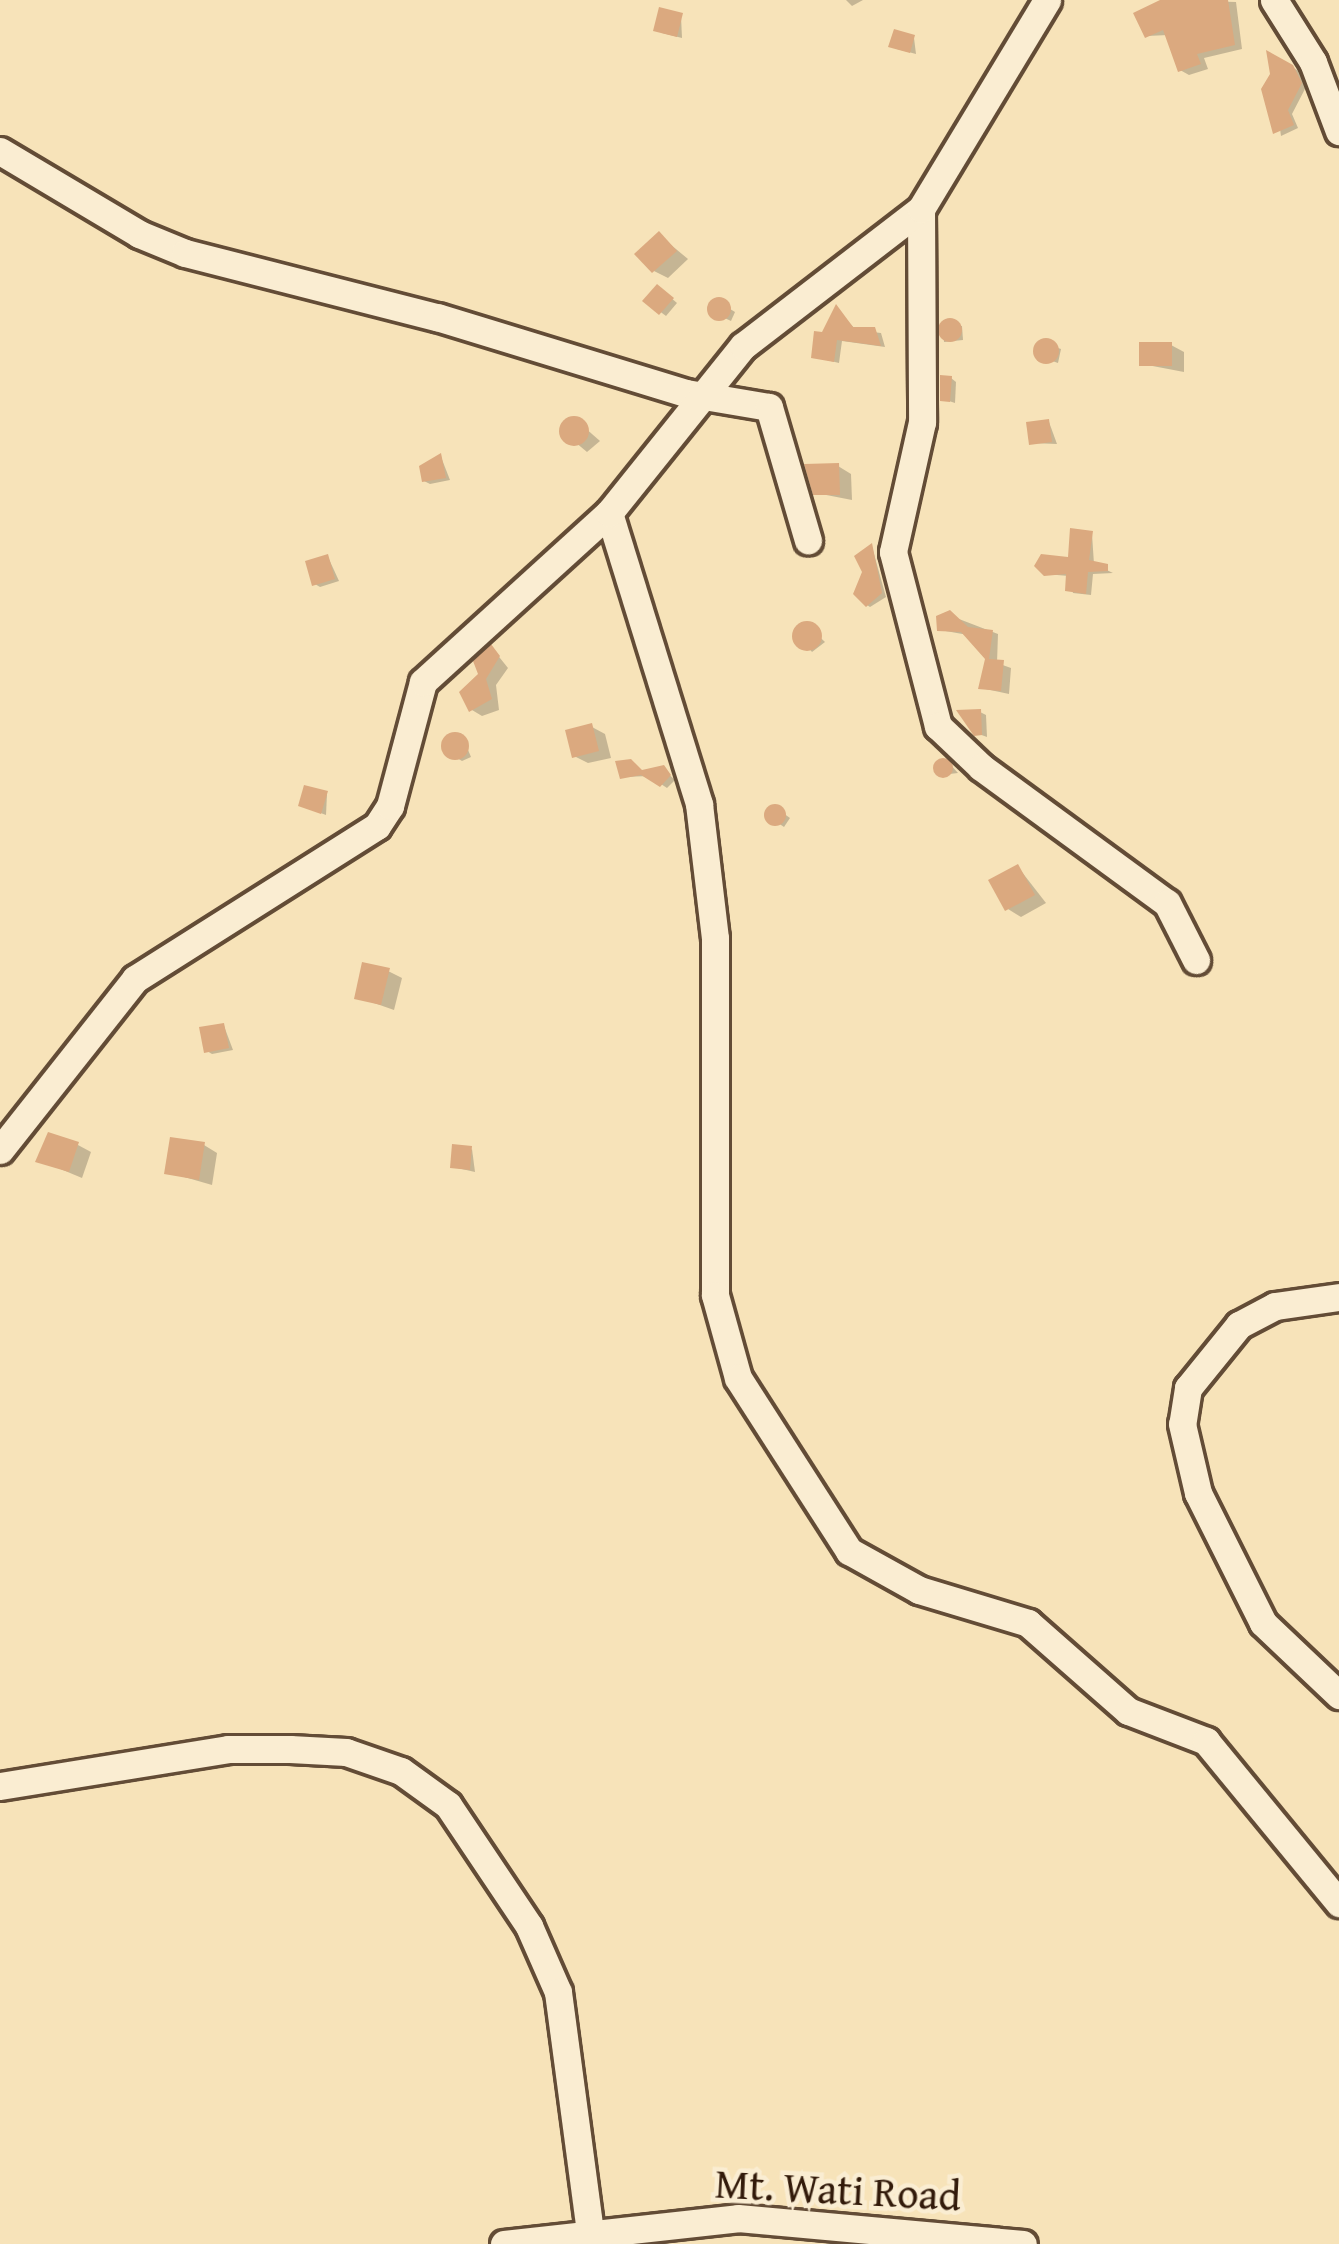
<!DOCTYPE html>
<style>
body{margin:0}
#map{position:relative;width:1339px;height:2244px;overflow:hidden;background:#f7e3b9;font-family:"Gentium Book Plus",serif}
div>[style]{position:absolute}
.shadow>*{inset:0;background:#0003}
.building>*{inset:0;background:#dba97f}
.round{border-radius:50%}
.roads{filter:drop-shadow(3px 0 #634c36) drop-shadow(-3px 0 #634c36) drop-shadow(0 3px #634c36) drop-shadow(0 -3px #634c36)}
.minor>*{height:27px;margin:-13.5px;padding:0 13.5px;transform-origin:13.5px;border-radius:13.5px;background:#faedd2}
span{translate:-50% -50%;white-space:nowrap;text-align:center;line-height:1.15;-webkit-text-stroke:9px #faedd2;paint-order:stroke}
.street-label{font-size:42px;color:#321a0a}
</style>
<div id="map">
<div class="shadow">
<div style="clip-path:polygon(863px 0,852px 6px,846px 0)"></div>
<div style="clip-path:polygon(1167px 0,1236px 2px,1242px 49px,1204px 58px,1208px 69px,1189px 75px,1180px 70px,1168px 35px,1147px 36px)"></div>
<div style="clip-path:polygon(681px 16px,682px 38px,662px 33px)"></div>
<div style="clip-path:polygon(914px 38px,916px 54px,897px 49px)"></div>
<div style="clip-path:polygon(1270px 56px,1299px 71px,1306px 87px,1292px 114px,1298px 128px,1281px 136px)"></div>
<div style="clip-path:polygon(659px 235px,688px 259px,668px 278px,654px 271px)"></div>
<div style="clip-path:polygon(663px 291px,677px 303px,666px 316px,646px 301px)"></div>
<div style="clip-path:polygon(717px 301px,735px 312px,731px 321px,712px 312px)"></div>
<div style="clip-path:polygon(837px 309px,856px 330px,881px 333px,885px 347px,842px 341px,839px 363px,814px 357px)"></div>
<div style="clip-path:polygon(943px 325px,962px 326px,963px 340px,944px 342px)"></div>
<div style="clip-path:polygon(1043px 343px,1061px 349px,1058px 363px,1038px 356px)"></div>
<div style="clip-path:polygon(1171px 345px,1184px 352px,1184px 372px,1142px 364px)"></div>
<div style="clip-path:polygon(951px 378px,956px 382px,955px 403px,943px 399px)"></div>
<div style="clip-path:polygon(576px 420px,600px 441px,587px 452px,563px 432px)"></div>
<div style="clip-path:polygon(1049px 422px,1057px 444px,1031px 443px)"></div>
<div style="clip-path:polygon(441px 457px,450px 480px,430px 484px,424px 481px)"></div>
<div style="clip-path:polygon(838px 466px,851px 474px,852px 500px,816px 493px)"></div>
<div style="clip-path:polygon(1092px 534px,1094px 564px,1113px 573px,1093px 574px,1091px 595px,1073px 593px,1069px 576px,1045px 574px,1071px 560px)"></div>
<div style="clip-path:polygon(872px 547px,886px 597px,870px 607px,864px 603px)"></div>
<div style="clip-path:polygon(328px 557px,339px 581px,320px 587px,315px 584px)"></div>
<div style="clip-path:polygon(959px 619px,998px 634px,997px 663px,1011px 668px,1009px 694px,981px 688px,988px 658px,968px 635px,940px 630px)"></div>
<div style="clip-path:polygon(807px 625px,825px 642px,812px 652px,797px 633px)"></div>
<div style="clip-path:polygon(492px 648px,508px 668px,496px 685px,499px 710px,482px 716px,472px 710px)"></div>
<div style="clip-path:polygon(980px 712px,986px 715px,987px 737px,976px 733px)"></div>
<div style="clip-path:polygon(592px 727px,605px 734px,611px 758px,588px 763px,574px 756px)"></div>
<div style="clip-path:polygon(461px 733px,471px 757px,462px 761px,446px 751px,448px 738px)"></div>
<div style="clip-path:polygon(944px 760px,949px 763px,958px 773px,941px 775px)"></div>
<div style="clip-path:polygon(663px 769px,675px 780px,667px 788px,649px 776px,623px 777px)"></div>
<div style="clip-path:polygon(327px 794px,326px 815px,307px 808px)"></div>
<div style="clip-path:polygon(776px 808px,790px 818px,784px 827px,768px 816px)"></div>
<div style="clip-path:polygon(1018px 867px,1046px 903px,1021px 917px,1008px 909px)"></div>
<div style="clip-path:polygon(388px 971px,402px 978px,394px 1010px,357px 997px)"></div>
<div style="clip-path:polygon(224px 1026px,233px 1050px,212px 1054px,207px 1051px)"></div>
<div style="clip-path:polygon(78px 1145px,91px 1152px,82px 1178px,39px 1160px)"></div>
<div style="clip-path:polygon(204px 1145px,217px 1153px,212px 1185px,167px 1172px)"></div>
<div style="clip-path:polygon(472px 1149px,475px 1172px,453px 1167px)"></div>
</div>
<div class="building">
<div style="clip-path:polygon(1160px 0,1228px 0,1235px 45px,1197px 54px,1201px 64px,1178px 72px,1163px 30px,1145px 38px,1133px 13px)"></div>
<div style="clip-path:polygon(659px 7px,683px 13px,677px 37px,653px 31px)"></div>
<div style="clip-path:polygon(894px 29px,915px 35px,910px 53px,888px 47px)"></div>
<div style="clip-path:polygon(1266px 50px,1293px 65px,1302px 83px,1288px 110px,1294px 125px,1273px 134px,1261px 89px,1270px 74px)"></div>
<div style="clip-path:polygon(659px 231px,677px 251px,652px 273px,634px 254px)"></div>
<div style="clip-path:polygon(657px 284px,674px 298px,659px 315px,642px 301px)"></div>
<div class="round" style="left:707px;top:297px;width:24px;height:24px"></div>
<div style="clip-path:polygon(836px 304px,853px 327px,875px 327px,881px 346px,837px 340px,834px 362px,811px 358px,814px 331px,822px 332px)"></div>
<div class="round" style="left:938px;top:318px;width:24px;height:24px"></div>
<div class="round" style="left:1033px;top:338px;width:26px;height:26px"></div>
<div style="clip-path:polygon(1139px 342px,1172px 342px,1172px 366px,1139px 366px)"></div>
<div style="clip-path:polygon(940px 375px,952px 376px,950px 402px,940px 401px)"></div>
<div class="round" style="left:559px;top:416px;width:30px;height:30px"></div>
<div style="clip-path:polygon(1049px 419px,1052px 442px,1029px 445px,1026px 422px)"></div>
<div style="clip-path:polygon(441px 453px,446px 478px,422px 482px,419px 466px)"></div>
<div style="clip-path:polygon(839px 463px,840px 495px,813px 495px,804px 464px)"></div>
<div style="clip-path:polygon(1070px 528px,1093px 531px,1089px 560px,1108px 564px,1108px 571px,1088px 572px,1086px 594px,1065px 591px,1066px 574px,1044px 576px,1034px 566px,1041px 554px,1068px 557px)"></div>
<div style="clip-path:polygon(872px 543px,882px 593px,866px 607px,853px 594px,862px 572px,854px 556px)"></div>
<div style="clip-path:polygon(328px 554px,335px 579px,312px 586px,305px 561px)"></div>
<div style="clip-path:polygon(950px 610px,968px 627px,993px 630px,989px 659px,1004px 660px,1001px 691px,978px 689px,985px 659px,961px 632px,937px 631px,936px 616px)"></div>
<div class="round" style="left:792px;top:621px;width:30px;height:30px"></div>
<div style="clip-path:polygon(491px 644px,500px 656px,486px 679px,492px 699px,469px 712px,459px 692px,478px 674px,473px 661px)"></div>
<div style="clip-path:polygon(981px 709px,982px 735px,974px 736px,956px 710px)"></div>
<div style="clip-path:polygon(592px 723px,599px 751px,572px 758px,565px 730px)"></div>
<div class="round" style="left:441px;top:732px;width:28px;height:28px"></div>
<div class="round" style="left:933px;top:758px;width:20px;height:20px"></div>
<div style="clip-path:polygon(631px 759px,642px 770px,664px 765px,671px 775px,660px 787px,641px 775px,620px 779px,615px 761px)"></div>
<div style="clip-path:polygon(304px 785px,328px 791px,321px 814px,298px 806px)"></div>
<div class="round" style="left:764px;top:804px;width:22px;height:22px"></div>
<div style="clip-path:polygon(1018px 864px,1035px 895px,1005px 911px,988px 880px)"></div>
<div style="clip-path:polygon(362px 962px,390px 968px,381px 1005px,354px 999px)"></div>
<div style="clip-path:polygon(224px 1023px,229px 1048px,204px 1053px,199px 1027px)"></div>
<div style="clip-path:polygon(48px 1132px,79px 1142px,69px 1172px,35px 1162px)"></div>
<div style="clip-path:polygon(170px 1137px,205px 1142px,199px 1180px,164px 1174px)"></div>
<div style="clip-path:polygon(452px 1144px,472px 1146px,470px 1170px,450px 1168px)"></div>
</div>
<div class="roads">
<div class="minor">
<div style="left:1274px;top:0;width:73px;rotate:57.8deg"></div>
<div style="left:1313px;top:62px;width:74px;rotate:69.4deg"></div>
<div style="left:0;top:151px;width:162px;rotate:30.8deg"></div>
<div style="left:139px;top:234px;width:50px;rotate:22.4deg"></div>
<div style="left:185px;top:253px;width:260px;rotate:14.3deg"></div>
<div style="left:437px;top:317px;width:260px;rotate:17deg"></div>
<div style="left:686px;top:393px;width:84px;rotate:9.6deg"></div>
<div style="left:769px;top:407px;width:139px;rotate:73.7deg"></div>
<div style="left:921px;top:209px;width:213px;rotate:89.7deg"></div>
<div style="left:922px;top:422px;width:133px;rotate:102.6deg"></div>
<div style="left:893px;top:552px;width:180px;rotate:75.5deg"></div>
<div style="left:938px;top:726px;width:59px;rotate:43.6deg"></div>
<div style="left:981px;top:767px;width:230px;rotate:36.2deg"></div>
<div style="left:1167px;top:903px;width:64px;rotate:63deg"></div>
<div style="left:609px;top:513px;width:305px;rotate:72.8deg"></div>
<div style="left:699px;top:804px;width:135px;rotate:83.2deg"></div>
<div style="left:715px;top:938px;width:357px;rotate:90deg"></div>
<div style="left:715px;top:1295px;width:86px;rotate:74.5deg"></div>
<div style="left:738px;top:1378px;width:206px;rotate:57.3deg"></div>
<div style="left:849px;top:1551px;width:80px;rotate:29.1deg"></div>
<div style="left:919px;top:1590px;width:114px;rotate:16.8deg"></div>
<div style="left:1028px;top:1623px;width:133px;rotate:41.3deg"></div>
<div style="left:1128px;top:1711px;width:84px;rotate:21deg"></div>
<div style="left:1206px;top:1741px;width:210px;rotate:50.6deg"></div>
<div style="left:0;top:1150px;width:218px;rotate:-51.7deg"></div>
<div style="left:135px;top:979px;width:286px;rotate:-32.3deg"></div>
<div style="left:377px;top:826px;width:24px;rotate:-57deg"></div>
<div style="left:390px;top:806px;width:128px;rotate:-75.1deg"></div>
<div style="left:423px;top:682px;width:251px;rotate:-42.3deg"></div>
<div style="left:609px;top:513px;width:214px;rotate:-51.3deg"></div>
<div style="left:743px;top:346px;width:225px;rotate:-37.6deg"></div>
<div style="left:921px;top:209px;width:244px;rotate:-58.9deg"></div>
<div style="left:1339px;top:1297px;width:65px;rotate:172deg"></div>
<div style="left:1275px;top:1306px;width:41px;rotate:152.2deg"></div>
<div style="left:1239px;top:1325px;width:81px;rotate:129deg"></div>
<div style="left:1188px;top:1388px;width:36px;rotate:99deg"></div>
<div style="left:1182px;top:1424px;width:71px;rotate:76.9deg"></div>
<div style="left:1198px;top:1493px;width:145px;rotate:63.4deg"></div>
<div style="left:1263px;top:1623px;width:105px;rotate:43.5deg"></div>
<div style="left:0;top:1786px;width:231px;rotate:-9.2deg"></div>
<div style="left:228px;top:1749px;width:62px"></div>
<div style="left:290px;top:1749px;width:56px;rotate:3.1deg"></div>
<div style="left:346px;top:1752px;width:58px;rotate:19.1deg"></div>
<div style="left:401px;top:1771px;width:58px;rotate:35.9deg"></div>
<div style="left:448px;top:1805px;width:146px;rotate:56.2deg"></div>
<div style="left:529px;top:1926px;width:72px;rotate:66.3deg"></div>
<div style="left:558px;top:1992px;width:243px;rotate:82.4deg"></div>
<div style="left:504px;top:2244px;width:235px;rotate:-6.3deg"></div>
<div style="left:738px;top:2218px;width:286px;rotate:5.2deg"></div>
</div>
</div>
<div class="street-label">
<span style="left:838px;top:2189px;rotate:3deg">Mt. Wati Road</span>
</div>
</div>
